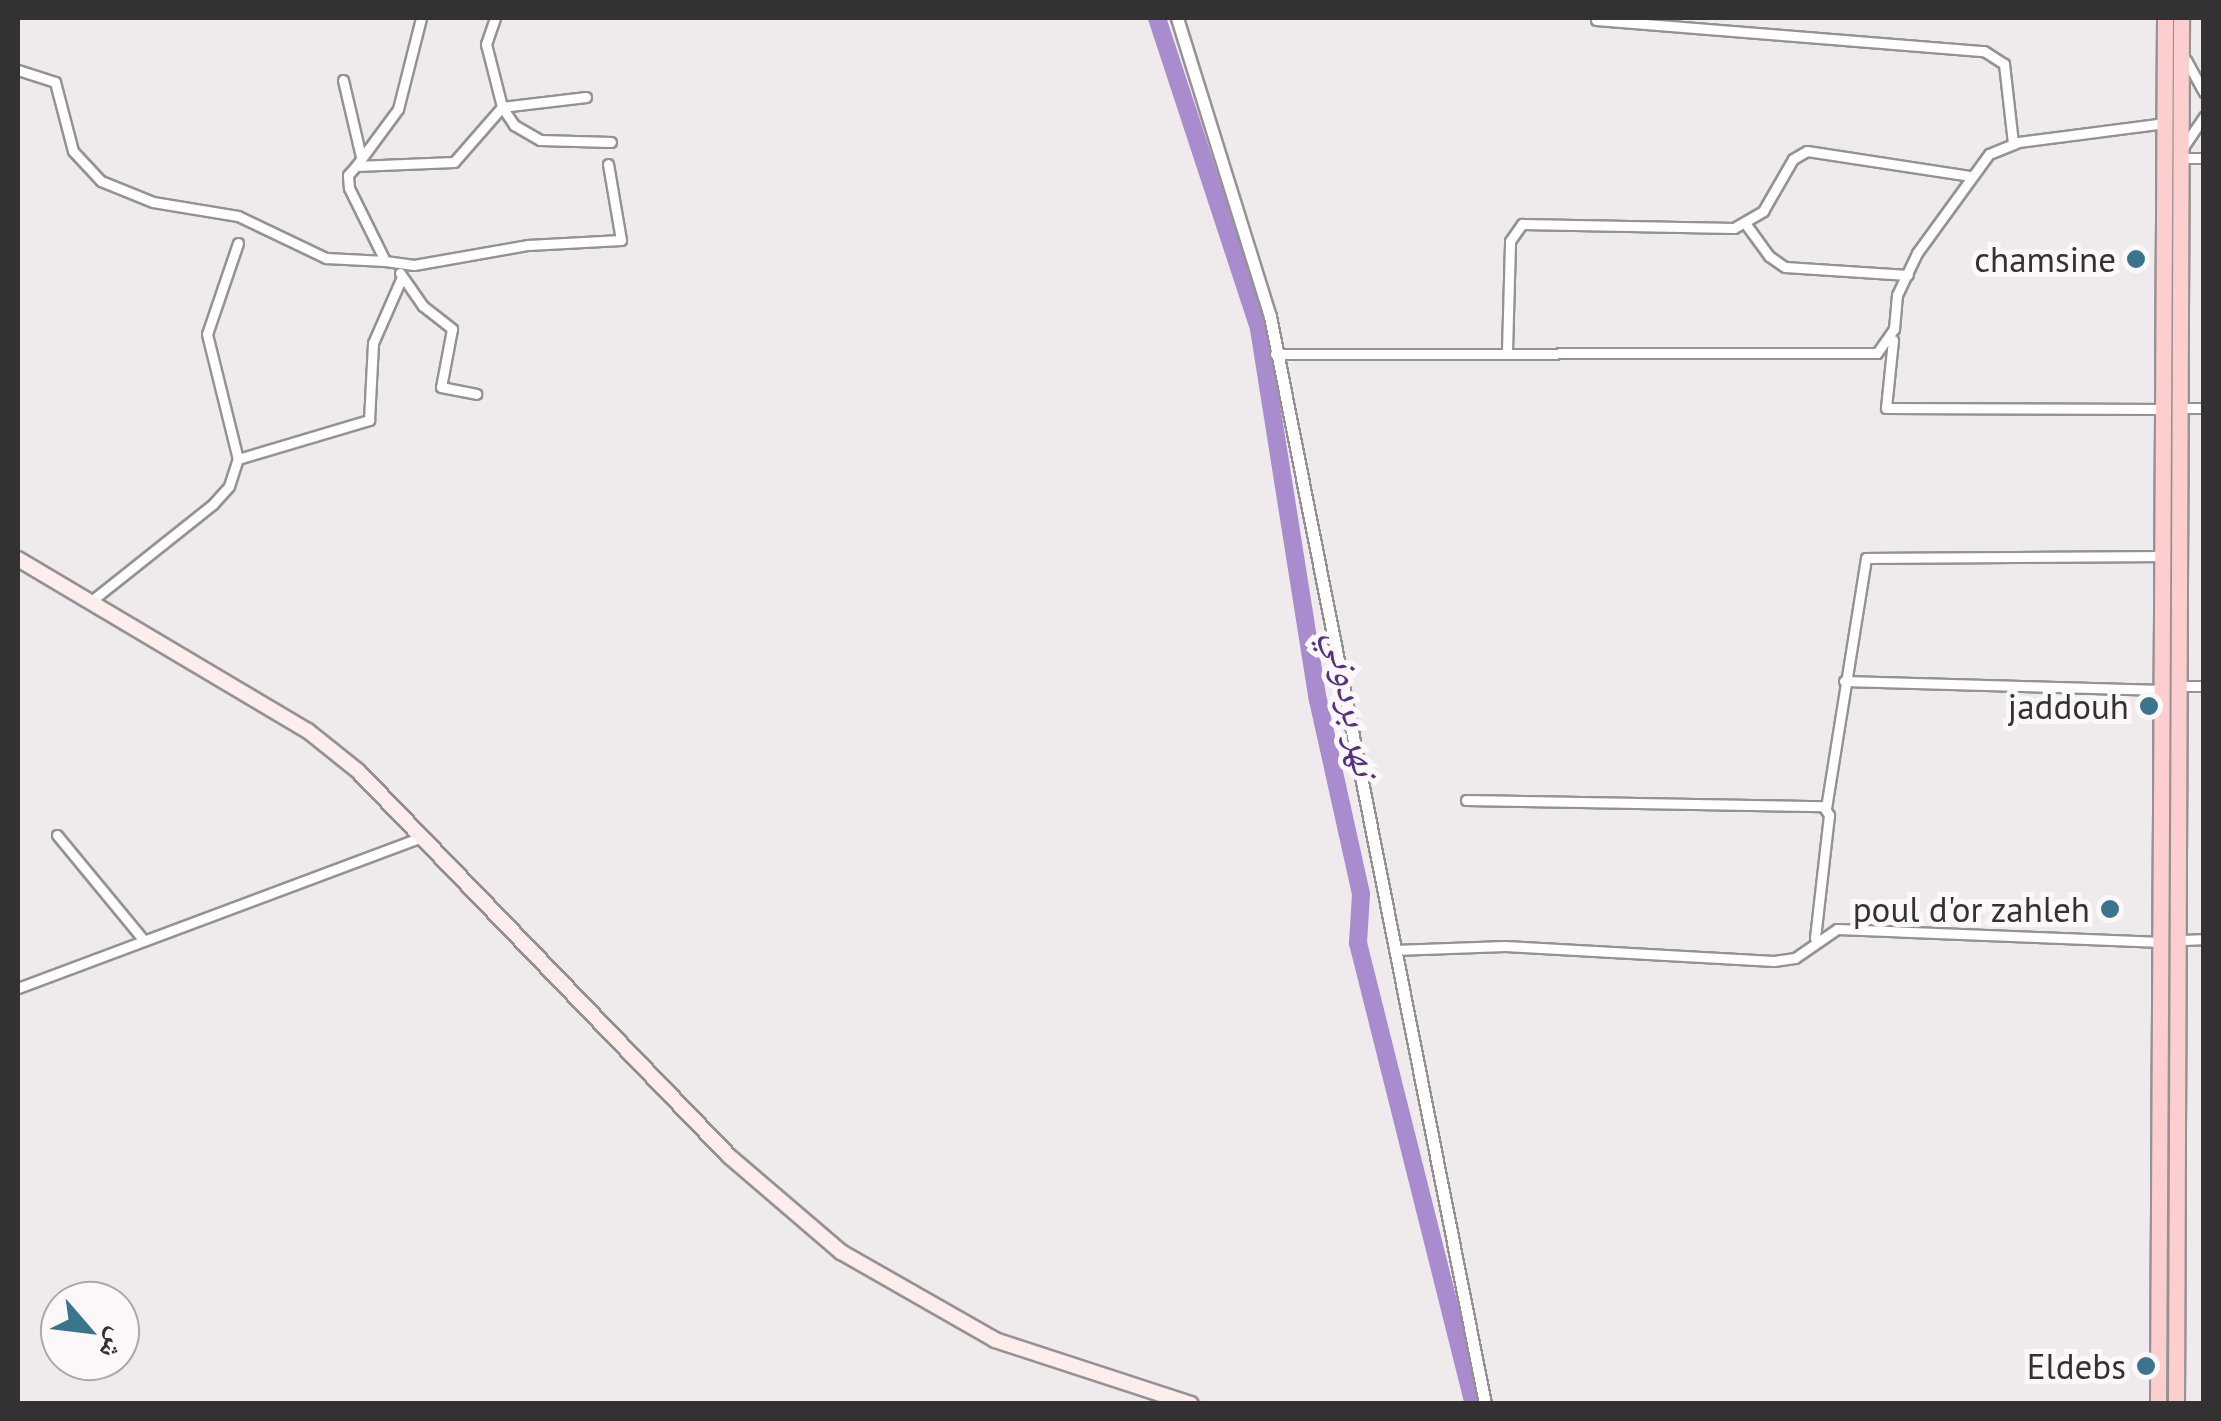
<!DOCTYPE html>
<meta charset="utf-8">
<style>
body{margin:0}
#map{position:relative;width:2221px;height:1421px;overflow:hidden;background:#efeaec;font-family:"PT Sans","Noto Naskh Arabic",sans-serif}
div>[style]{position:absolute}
.river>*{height:18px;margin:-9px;padding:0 9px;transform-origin:9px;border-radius:9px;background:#a88cce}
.roads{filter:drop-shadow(2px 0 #969293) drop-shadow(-2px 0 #969293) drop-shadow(0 2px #969293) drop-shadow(0 -2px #969293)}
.minor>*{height:9px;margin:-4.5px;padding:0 4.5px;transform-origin:4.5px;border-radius:4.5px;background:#fff}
.tertiary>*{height:11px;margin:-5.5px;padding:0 5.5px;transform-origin:5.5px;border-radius:5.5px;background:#fff}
.secondary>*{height:14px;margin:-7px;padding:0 7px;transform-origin:7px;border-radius:7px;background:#feeded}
.trunk>*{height:15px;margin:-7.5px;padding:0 7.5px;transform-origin:7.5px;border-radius:7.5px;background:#fccfce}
.dots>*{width:28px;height:28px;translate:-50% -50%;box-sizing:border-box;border:5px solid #fcf7f9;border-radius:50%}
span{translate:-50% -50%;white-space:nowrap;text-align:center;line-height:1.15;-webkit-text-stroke:10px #fcf7f9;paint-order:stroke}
.poi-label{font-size:35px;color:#333132}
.right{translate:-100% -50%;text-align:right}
.water-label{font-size:38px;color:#573180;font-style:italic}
.frame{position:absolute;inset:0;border:20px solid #333132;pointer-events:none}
.north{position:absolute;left:40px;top:1281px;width:100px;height:100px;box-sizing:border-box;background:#fcf7f9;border:2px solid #aca8a9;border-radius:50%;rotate:118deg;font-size:28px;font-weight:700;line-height:40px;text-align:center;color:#333132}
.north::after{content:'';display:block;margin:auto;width:35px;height:45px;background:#3a758d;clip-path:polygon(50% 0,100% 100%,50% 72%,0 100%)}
</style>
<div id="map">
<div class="river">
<div style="left:1157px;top:18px;width:327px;rotate:71.8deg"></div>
<div style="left:1259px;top:329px;width:376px;rotate:81deg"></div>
<div style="left:1318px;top:700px;width:199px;rotate:77.5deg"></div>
<div style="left:1361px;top:894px;width:49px;rotate:93.5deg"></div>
<div style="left:1358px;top:943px;width:475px;rotate:75.9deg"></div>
</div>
<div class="roads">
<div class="minor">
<div style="left:495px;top:18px;width:28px;rotate:109deg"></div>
<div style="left:486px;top:44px;width:65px;rotate:75.7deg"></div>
<div style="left:502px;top:107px;width:22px;rotate:56deg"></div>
<div style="left:514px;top:125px;width:30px;rotate:30deg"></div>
<div style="left:540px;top:140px;width:71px;rotate:1.6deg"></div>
<div style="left:1596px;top:20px;width:389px;rotate:4.6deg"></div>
<div style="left:1984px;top:51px;width:24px;rotate:33deg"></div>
<div style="left:2004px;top:64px;width:80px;rotate:83.5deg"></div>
<div style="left:2186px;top:60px;width:37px;rotate:61deg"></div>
<div style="left:18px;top:70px;width:39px;rotate:18deg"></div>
<div style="left:55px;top:82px;width:71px;rotate:75.4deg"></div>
<div style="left:73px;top:151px;width:41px;rotate:47deg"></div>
<div style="left:101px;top:181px;width:56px;rotate:22deg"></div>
<div style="left:153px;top:202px;width:86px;rotate:9.4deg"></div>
<div style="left:238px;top:216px;width:98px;rotate:25.5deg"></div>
<div style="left:326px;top:258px;width:59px;rotate:2.9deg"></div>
<div style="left:343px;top:80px;width:79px;rotate:76.8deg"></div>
<div style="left:586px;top:97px;width:85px;rotate:173.2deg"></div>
<div style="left:502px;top:107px;width:73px;rotate:131.1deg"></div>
<div style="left:454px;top:162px;width:98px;rotate:177.7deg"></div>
<div style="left:356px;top:166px;width:12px;rotate:132deg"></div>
<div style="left:348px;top:175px;width:13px;rotate:86deg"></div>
<div style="left:349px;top:188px;width:81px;rotate:63.7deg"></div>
<div style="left:385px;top:261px;width:29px;rotate:8deg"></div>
<div style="left:414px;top:265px;width:116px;rotate:-10deg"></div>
<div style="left:528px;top:245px;width:93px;rotate:-3.1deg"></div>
<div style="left:621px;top:240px;width:77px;rotate:-99.7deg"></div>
<div style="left:2184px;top:146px;width:36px;rotate:-56deg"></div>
<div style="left:2180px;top:158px;width:24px"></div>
<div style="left:356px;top:166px;width:71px;rotate:-53.6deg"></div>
<div style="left:398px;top:109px;width:94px;rotate:-75.8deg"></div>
<div style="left:1745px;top:223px;width:41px;rotate:54deg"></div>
<div style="left:1769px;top:256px;width:19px;rotate:35deg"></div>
<div style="left:1785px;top:267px;width:123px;rotate:3.7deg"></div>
<div style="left:238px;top:243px;width:96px;rotate:108.8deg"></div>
<div style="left:207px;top:334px;width:129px;rotate:76.1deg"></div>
<div style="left:400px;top:273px;width:40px;rotate:55.1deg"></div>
<div style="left:423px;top:306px;width:37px;rotate:38deg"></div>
<div style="left:452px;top:329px;width:59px;rotate:100.7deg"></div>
<div style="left:441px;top:387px;width:36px;rotate:11deg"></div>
<div style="left:1893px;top:340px;width:68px;rotate:95.9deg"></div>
<div style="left:1886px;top:408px;width:279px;rotate:0.2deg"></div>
<div style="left:1507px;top:351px;width:110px;rotate:-88.4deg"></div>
<div style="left:1510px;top:241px;width:21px;rotate:-55deg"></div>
<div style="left:1522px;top:224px;width:212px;rotate:1.1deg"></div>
<div style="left:1734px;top:228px;width:34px;rotate:-30deg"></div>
<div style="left:1763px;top:211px;width:60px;rotate:-60deg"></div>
<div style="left:1793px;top:159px;width:16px;rotate:-30deg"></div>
<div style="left:1807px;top:151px;width:166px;rotate:8.7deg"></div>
<div style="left:1275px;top:354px;width:602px;rotate:-0.1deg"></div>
<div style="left:1877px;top:353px;width:29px;rotate:-55deg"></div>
<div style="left:1894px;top:329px;width:34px;rotate:-85deg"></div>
<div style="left:1897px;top:295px;width:47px;rotate:-64.5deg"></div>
<div style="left:1917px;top:253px;width:122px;rotate:-54deg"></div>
<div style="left:1989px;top:154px;width:32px;rotate:-22deg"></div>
<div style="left:2019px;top:142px;width:147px;rotate:-7.4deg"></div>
<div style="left:2183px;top:408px;width:21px"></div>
<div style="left:90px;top:602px;width:157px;rotate:-38.5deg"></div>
<div style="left:213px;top:504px;width:24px;rotate:-48deg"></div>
<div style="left:229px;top:486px;width:28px;rotate:-72deg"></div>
<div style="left:238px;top:459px;width:137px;rotate:-16.6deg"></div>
<div style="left:369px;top:420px;width:77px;rotate:-87deg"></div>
<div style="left:373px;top:343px;width:72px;rotate:-66.3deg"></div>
<div style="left:1844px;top:681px;width:319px;rotate:1.6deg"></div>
<div style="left:2179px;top:686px;width:25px"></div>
<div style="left:1466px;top:800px;width:357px;rotate:1deg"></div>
<div style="left:1823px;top:806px;width:11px;rotate:56deg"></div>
<div style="left:1829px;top:815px;width:124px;rotate:96.5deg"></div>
<div style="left:1826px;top:808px;width:253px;rotate:-80.9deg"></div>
<div style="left:1866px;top:558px;width:298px;rotate:-0.4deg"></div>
<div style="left:57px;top:835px;width:134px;rotate:50.5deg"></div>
<div style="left:2179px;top:940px;width:25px;rotate:-2deg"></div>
<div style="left:1394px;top:950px;width:111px;rotate:-2.1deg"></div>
<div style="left:1505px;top:946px;width:269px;rotate:3.2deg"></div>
<div style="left:1774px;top:961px;width:21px;rotate:-8deg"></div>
<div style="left:1795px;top:958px;width:51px;rotate:-34.6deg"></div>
<div style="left:1837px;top:929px;width:325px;rotate:2.3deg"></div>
<div style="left:18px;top:988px;width:431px;rotate:-20.5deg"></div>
</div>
<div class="tertiary">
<div style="left:1177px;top:18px;width:312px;rotate:72.7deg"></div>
<div style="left:1270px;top:316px;width:1109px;rotate:78.82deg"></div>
</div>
<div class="secondary">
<div style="left:18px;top:559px;width:337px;rotate:30.7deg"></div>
<div style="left:308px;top:731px;width:64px;rotate:38.7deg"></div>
<div style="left:358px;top:771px;width:535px;rotate:46.06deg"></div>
<div style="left:729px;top:1156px;width:148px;rotate:40.6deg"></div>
<div style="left:841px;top:1252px;width:177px;rotate:29.7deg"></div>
<div style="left:995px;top:1340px;width:206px;rotate:18.1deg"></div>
</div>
<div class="trunk">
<div style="left:2158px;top:1404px;width:1386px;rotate:-89.71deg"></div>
<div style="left:2176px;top:1404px;width:1386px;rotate:-89.79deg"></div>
</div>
</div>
<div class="dots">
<div style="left:2136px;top:259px;background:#3a758d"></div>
<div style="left:2149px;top:706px;background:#3a758d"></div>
<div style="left:2110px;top:909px;background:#3a758d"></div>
<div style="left:2146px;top:1366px;background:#3a758d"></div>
</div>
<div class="poi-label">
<span class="right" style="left:2116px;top:259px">chamsine</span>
<span class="right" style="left:2129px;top:706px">jaddouh</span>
<span class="right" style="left:2090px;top:909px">poul d'or zahleh</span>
<span class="right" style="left:2126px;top:1366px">Eldebs</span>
</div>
<div class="water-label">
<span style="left:1354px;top:703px;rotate:79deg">نهر بردوني</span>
</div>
<div class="frame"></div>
<div class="north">ش</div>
</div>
